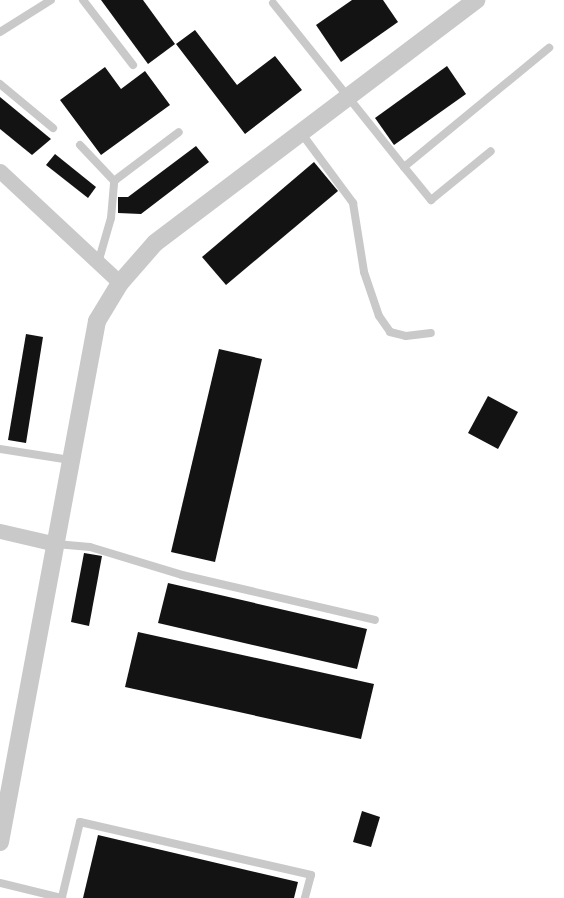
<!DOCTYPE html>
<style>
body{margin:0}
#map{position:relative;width:564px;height:898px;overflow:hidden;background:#fff;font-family:"Golos Text",sans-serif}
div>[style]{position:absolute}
.building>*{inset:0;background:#131313}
.service>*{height:8px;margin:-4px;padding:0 4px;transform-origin:4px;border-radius:4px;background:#c9c9c9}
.minor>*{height:15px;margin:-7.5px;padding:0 7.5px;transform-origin:7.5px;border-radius:7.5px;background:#c9c9c9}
.tertiary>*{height:18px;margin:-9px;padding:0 9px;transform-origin:9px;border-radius:9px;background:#c9c9c9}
span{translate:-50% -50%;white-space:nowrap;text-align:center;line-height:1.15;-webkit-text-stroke:6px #fff;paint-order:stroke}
</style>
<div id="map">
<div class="building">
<div style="clip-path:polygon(101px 0,143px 0,175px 44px,148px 64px)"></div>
<div style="clip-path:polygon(352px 0,383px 0,398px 22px,341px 62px,316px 25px)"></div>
<div style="clip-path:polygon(195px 30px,237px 85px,275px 56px,302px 90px,245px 134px,176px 44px)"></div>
<div style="clip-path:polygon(447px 66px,466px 94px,394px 145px,375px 118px)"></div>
<div style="clip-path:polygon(105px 67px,121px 89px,145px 71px,170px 105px,101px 155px,60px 100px)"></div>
<div style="clip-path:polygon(0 97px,51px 139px,32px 155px,0 129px)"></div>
<div style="clip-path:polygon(196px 146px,209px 162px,141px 214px,118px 213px,118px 197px,128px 197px)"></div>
<div style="clip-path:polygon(55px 154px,96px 187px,88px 198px,46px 165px)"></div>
<div style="clip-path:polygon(314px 162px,338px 191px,226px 285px,202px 257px)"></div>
<div style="clip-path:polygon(26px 334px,43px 337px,26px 443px,8px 440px)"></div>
<div style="clip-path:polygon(219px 349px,262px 359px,215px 562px,171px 552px)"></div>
<div style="clip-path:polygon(488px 396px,518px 412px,498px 449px,468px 433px)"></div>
<div style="clip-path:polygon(84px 553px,102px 556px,89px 626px,71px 622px)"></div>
<div style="clip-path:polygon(168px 583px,367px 629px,357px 669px,158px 623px)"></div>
<div style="clip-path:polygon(138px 632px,374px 684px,361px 739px,125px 687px)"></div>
<div style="clip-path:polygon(362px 811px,380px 817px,371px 847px,353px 842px)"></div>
<div style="clip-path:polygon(98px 835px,298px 882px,294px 898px,83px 898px)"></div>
</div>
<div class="service">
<div style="left:83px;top:0;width:82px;rotate:52.4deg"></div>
<div style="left:273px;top:3px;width:210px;rotate:51.4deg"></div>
<div style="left:404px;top:167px;width:188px;rotate:-39.4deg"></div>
<div style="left:0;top:32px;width:60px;rotate:-32.1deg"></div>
<div style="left:0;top:84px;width:69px;rotate:39.7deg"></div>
<div style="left:302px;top:134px;width:86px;rotate:53.5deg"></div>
<div style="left:353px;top:203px;width:70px;rotate:80.9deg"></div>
<div style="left:364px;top:272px;width:46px;rotate:71.2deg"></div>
<div style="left:379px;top:316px;width:19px;rotate:55deg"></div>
<div style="left:390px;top:332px;width:16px;rotate:14deg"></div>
<div style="left:406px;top:336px;width:25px;rotate:-7deg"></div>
<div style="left:80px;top:145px;width:50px;rotate:46.6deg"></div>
<div style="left:404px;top:167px;width:43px;rotate:50.7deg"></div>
<div style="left:431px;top:200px;width:77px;rotate:-39.2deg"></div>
<div style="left:98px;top:263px;width:47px;rotate:-73.9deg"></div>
<div style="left:111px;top:218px;width:37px;rotate:-85deg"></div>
<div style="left:114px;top:181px;width:81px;rotate:-37deg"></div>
<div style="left:0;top:449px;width:71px;rotate:8.9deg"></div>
<div style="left:56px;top:544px;width:34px;rotate:5deg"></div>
<div style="left:90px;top:547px;width:96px;rotate:16.9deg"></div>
<div style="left:182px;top:575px;width:198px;rotate:13.1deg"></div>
<div style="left:0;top:883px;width:64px;rotate:13.6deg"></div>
<div style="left:62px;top:897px;width:77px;rotate:-76.5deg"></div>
<div style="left:80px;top:822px;width:237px;rotate:12.9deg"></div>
<div style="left:311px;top:875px;width:24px;rotate:105deg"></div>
</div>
<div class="minor">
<div style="left:0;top:171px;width:164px;rotate:43deg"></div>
<div style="left:0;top:531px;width:57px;rotate:13.1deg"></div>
</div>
<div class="tertiary">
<div style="left:0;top:842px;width:530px;rotate:-79.45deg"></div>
<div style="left:97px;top:321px;width:44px;rotate:-58.8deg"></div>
<div style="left:120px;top:283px;width:53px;rotate:-48.8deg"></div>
<div style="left:155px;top:243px;width:403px;rotate:-37.1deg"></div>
</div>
</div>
